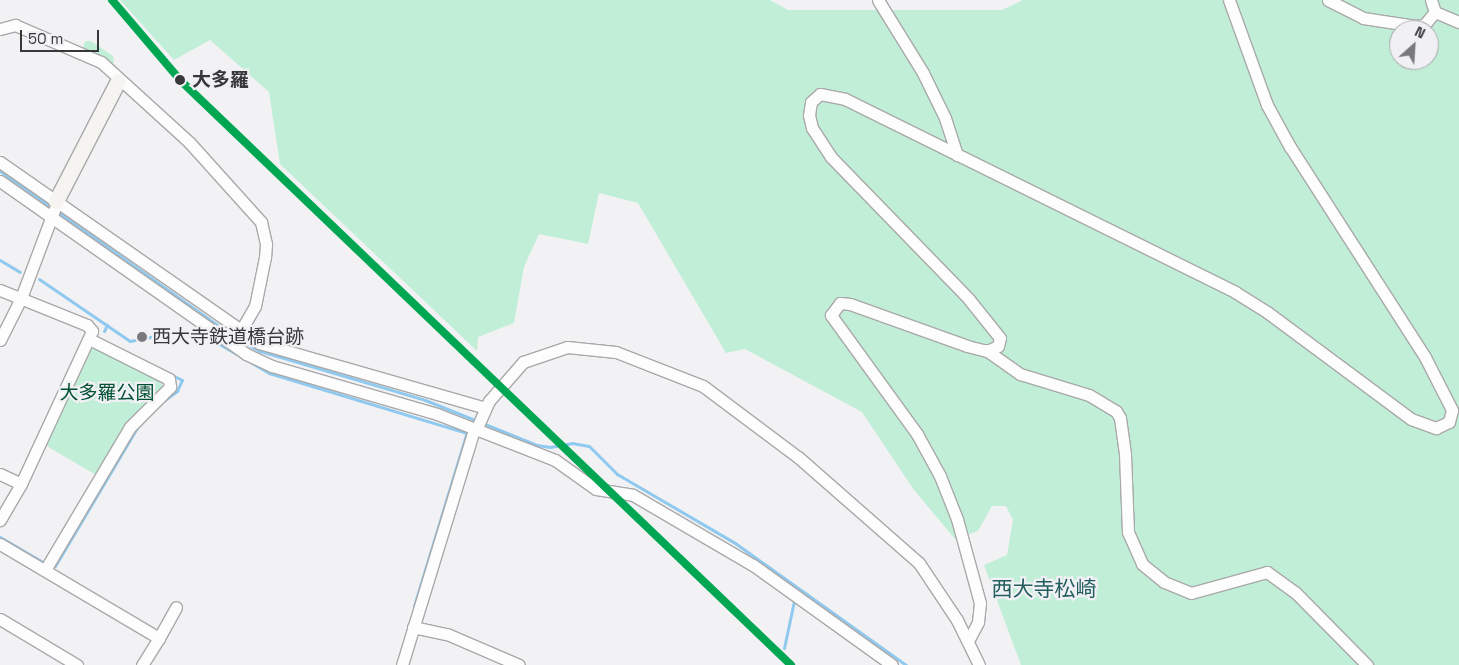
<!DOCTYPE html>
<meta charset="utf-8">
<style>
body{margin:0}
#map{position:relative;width:1459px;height:665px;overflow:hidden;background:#f2f2f4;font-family:"Space Grotesk","Noto Sans JP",sans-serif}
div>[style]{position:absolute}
.green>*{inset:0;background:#c1eed7}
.stream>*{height:3px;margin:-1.5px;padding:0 1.5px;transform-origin:1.5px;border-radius:1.5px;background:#90c9ef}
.roads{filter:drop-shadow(1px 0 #a9a9aa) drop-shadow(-1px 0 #a9a9aa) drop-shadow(0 1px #a9a9aa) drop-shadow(0 -1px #a9a9aa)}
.street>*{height:11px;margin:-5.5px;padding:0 5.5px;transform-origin:5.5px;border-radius:5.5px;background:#fdfdfd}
.secondary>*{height:15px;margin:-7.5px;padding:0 7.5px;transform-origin:7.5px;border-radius:7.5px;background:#f5f4f1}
.rail-1>*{height:8px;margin:-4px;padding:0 4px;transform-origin:4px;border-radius:4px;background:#00a651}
.dots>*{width:14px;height:14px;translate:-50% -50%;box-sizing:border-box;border:2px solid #f1f1f5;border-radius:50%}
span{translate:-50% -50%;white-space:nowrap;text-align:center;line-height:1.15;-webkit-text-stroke:4.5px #f1f1f5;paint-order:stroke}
.stop-label{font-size:19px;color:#38383a;font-weight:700}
.left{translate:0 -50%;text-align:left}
.poi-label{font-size:19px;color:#38383a}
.park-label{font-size:19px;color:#025033}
.quarter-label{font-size:21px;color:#235e5e}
.north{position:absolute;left:1389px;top:20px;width:50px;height:50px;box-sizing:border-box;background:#f1f1f5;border:1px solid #a7a7aa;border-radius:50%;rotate:26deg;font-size:14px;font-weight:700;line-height:20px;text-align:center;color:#38383a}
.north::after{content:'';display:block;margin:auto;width:18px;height:22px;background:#79797b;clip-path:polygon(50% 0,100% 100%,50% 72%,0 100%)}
.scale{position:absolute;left:20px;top:30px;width:79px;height:22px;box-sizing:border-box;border:2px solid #38383a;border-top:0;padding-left:6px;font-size:15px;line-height:18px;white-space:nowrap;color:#38383a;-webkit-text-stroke:4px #f1f1f5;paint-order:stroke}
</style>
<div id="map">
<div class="green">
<div style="clip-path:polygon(evenodd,120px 0,770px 0,788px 10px,1002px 10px,1023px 0,1459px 0,1459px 665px,1021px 665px,984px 565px,1007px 555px,1013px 520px,1006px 506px,992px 506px,978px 531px,955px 539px,914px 490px,862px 412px,745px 349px,726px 353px,638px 203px,599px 193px,588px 244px,539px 234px,524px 267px,514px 323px,478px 337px,477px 351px,280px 164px,269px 92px,210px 40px,174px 60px,120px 0,1399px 30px,1429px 30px,1429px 60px,1399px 60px,1399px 30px)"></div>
<div style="clip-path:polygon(85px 41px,91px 41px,113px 56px,114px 62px,112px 64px,83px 48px)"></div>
<div style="clip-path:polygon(95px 348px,161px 381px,163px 388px,127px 424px,96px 475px,45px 445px,87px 352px)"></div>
</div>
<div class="stream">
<div style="left:0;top:171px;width:294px;rotate:35.3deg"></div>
<div style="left:240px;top:341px;width:22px;rotate:27deg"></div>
<div style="left:260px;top:351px;width:172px;rotate:16.5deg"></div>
<div style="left:425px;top:400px;width:121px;rotate:21.9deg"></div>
<div style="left:537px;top:445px;width:13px;rotate:9deg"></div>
<div style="left:550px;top:447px;width:22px;rotate:-10deg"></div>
<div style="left:572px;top:443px;width:17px;rotate:10deg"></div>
<div style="left:589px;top:446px;width:40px;rotate:45deg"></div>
<div style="left:617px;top:474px;width:137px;rotate:30.3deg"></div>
<div style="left:735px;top:543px;width:210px;rotate:35.5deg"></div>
<div style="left:0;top:260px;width:23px;rotate:31deg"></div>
<div style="left:39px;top:279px;width:110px;rotate:34.3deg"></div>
<div style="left:130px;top:341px;width:52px;rotate:-11.1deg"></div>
<div style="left:181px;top:331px;width:21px;rotate:8deg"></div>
<div style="left:202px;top:334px;width:78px;rotate:30.2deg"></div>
<div style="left:269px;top:373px;width:207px;rotate:16.9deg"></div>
<div style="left:104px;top:331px;width:7px;rotate:-63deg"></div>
<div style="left:162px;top:402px;width:19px;rotate:-36deg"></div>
<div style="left:177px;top:391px;width:12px;rotate:-66deg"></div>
<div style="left:182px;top:380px;width:13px;rotate:-153deg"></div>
<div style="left:0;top:537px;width:48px;rotate:30.3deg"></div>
<div style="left:55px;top:566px;width:163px;rotate:-59.3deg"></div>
<div style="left:414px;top:606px;width:179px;rotate:-73.1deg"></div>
<div style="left:784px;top:648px;width:48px;rotate:-78deg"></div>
</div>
<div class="roads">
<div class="street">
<div style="left:878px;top:0;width:86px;rotate:58.3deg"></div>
<div style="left:923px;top:73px;width:50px;rotate:63.9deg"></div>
<div style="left:945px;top:118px;width:39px;rotate:72deg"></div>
<div style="left:1328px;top:0;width:39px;rotate:27deg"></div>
<div style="left:1363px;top:18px;width:53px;rotate:8.7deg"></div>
<div style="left:1415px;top:26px;width:9px;rotate:-6deg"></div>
<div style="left:1424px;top:25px;width:17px;rotate:-50deg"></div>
<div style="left:1431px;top:0;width:13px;rotate:72deg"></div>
<div style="left:1435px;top:12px;width:26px;rotate:23deg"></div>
<div style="left:0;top:29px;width:16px;rotate:-15deg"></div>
<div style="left:15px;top:25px;width:94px;rotate:23.3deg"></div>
<div style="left:101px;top:62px;width:119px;rotate:42.3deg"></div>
<div style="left:189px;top:142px;width:108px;rotate:48deg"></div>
<div style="left:261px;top:222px;width:23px;rotate:77deg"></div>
<div style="left:266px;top:244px;width:13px;rotate:94deg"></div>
<div style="left:265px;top:257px;width:50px;rotate:101.5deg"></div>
<div style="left:255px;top:306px;width:36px;rotate:120deg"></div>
<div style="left:0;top:162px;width:316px;rotate:34.9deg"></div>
<div style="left:259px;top:343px;width:235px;rotate:16deg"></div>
<div style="left:0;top:181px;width:301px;rotate:35.1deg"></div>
<div style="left:246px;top:354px;width:29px;rotate:25deg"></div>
<div style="left:272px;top:366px;width:172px;rotate:16.2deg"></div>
<div style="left:437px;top:414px;width:127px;rotate:21.3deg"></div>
<div style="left:555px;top:460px;width:50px;rotate:35.3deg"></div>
<div style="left:596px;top:489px;width:37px;rotate:9deg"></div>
<div style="left:633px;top:495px;width:139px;rotate:30.3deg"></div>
<div style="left:753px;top:565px;width:171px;rotate:35.7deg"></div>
<div style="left:0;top:290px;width:94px;rotate:21.9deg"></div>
<div style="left:87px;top:325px;width:8px;rotate:50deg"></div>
<div style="left:92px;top:331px;width:169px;rotate:114.9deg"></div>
<div style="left:21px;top:484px;width:42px;rotate:120.3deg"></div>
<div style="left:0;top:340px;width:47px;rotate:-63.4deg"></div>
<div style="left:21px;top:298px;width:94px;rotate:-69.4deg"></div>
<div style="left:986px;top:350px;width:42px;rotate:35.2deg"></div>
<div style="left:1020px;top:374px;width:72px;rotate:16.9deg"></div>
<div style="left:1089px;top:395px;width:31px;rotate:31deg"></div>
<div style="left:1116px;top:411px;width:8px;rotate:60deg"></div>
<div style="left:1120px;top:418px;width:36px;rotate:82deg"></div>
<div style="left:1125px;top:454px;width:78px;rotate:87.8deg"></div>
<div style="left:1128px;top:532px;width:35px;rotate:66deg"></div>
<div style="left:1142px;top:564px;width:28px;rotate:39deg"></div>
<div style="left:1164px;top:582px;width:29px;rotate:22deg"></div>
<div style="left:1191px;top:593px;width:79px;rotate:-15.4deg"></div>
<div style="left:1267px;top:572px;width:34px;rotate:36deg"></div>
<div style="left:1295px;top:592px;width:103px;rotate:45.4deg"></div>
<div style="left:476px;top:430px;width:32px;rotate:-66deg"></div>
<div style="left:489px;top:401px;width:52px;rotate:-48.9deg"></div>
<div style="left:523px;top:362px;width:46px;rotate:-18.8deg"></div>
<div style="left:567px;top:347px;width:49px;rotate:5.8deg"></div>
<div style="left:616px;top:352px;width:93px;rotate:21.3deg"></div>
<div style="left:703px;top:386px;width:119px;rotate:36.8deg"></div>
<div style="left:798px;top:457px;width:161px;rotate:41.2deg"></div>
<div style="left:919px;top:563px;width:69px;rotate:56.3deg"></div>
<div style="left:957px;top:620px;width:50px;rotate:63.9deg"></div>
<div style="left:0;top:474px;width:23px;rotate:25deg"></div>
<div style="left:0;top:544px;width:185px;rotate:30.6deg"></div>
<div style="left:159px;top:638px;width:32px;rotate:122deg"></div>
<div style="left:45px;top:570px;width:166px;rotate:-59.3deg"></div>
<div style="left:130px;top:427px;width:57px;rotate:-45deg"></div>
<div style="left:170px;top:387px;width:8px;rotate:-97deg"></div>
<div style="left:169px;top:379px;width:89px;rotate:-153.4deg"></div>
<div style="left:0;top:619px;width:90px;rotate:30.9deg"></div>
<div style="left:413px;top:627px;width:35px;rotate:12deg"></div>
<div style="left:447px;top:634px;width:78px;rotate:23.3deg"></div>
<div style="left:159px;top:638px;width:35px;rotate:-61deg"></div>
<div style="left:968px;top:641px;width:21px;rotate:-62deg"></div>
<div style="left:978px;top:622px;width:19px;rotate:-84deg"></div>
<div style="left:980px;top:603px;width:87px;rotate:-105.3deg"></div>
<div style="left:957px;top:519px;width:46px;rotate:-111.6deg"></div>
<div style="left:940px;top:476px;width:48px;rotate:-118.7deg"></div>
<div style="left:917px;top:434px;width:147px;rotate:-125.9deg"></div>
<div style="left:831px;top:315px;width:15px;rotate:-53deg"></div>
<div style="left:840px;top:303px;width:10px;rotate:6deg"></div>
<div style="left:850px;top:304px;width:124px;rotate:19.7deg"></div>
<div style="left:967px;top:346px;width:21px;rotate:14deg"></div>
<div style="left:987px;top:351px;width:12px;rotate:-24deg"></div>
<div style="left:998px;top:346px;width:8px;rotate:-76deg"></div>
<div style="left:1000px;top:338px;width:51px;rotate:-128.7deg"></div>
<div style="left:968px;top:298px;width:197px;rotate:-134.2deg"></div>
<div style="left:831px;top:157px;width:35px;rotate:-123deg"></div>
<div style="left:812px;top:128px;width:13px;rotate:-103deg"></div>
<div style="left:809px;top:115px;width:13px;rotate:-81deg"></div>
<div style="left:811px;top:102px;width:12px;rotate:-42deg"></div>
<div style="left:820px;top:94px;width:25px;rotate:11deg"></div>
<div style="left:845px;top:99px;width:435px;rotate:26.3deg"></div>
<div style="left:1235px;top:292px;width:38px;rotate:32deg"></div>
<div style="left:1267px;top:312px;width:179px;rotate:36.6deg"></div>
<div style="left:1411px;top:419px;width:27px;rotate:20deg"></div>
<div style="left:1436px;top:428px;width:14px;rotate:-25deg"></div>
<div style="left:1449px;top:422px;width:12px;rotate:-76deg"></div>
<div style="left:1452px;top:410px;width:59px;rotate:-117deg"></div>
<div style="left:1425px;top:357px;width:250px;rotate:-122.7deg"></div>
<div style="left:1290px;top:147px;width:48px;rotate:-118.7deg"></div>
<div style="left:1267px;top:105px;width:112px;rotate:-109.9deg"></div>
<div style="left:402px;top:665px;width:247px;rotate:-73deg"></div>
</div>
<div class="secondary">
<div style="left:56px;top:201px;width:135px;rotate:-62.7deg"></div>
</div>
</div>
<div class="rail-1">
<div style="left:112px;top:0;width:105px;rotate:49.6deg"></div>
<div style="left:180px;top:80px;width:846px;rotate:43.75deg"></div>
</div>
<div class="dots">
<div style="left:180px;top:80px;background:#38383a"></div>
<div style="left:142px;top:337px;background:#79797b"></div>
</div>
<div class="stop-label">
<span class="left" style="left:192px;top:80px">大多羅</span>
</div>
<div class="poi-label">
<span class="left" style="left:152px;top:337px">西大寺鉄道橋台跡</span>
</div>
<div class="park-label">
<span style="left:107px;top:393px">大多羅公園</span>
</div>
<div class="quarter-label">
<span style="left:1044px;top:589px">西大寺松崎</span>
</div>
<div class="north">N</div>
<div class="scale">50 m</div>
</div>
